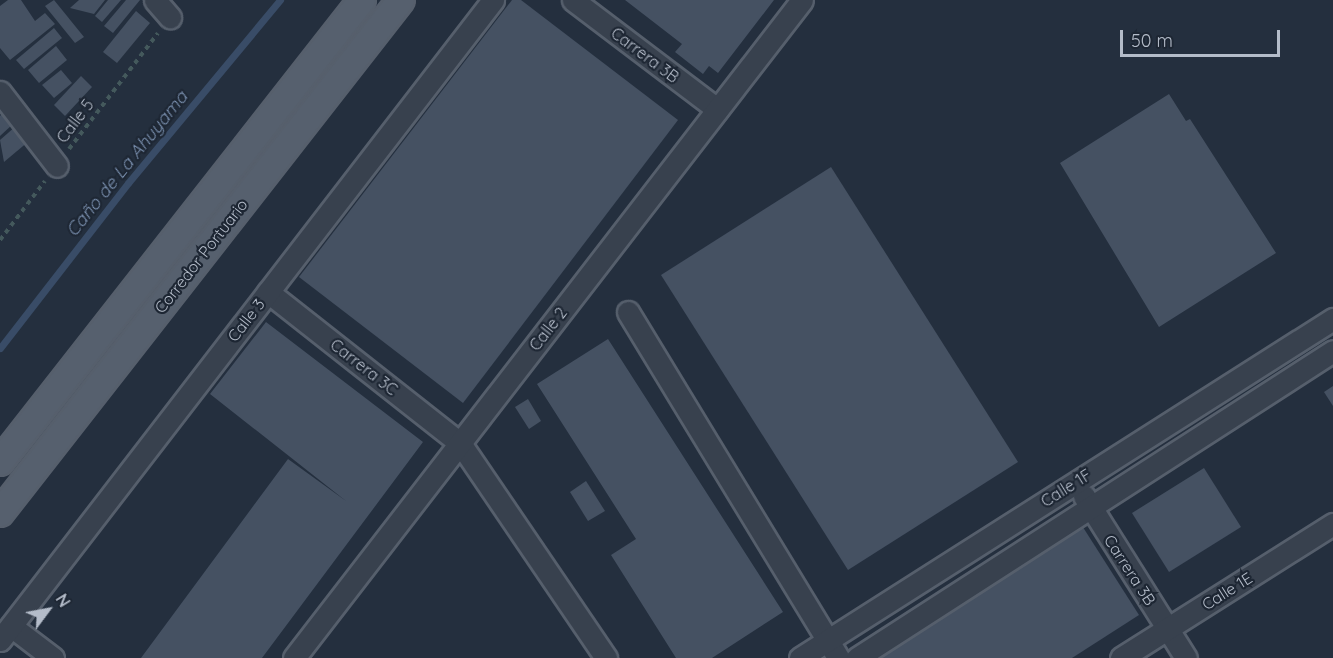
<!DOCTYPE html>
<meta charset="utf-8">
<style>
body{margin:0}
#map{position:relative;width:1333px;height:658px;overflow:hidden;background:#242f3e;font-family:Quicksand,sans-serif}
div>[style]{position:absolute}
.stream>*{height:7px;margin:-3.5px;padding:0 3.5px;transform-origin:3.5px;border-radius:3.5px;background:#394c67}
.building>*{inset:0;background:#455162}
.path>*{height:4px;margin-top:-2px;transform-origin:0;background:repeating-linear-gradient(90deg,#44595c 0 4.5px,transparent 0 9px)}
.roads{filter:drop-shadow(2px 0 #565f6c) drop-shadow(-2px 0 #565f6c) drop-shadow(0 2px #565f6c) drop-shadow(0 -2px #565f6c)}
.minor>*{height:21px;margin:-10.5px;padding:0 10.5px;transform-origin:10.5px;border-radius:10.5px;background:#38414e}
.major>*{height:26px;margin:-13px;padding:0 13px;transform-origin:13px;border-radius:13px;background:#56606e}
span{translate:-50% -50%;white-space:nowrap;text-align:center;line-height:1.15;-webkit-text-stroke:4.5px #1d2633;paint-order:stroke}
.street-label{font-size:16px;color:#b4bcc9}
.water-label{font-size:18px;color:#7c92b1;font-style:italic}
.north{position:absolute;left:18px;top:580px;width:60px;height:60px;-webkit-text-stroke:4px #1d2633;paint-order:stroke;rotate:58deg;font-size:16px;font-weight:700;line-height:24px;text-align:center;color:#b4bcc9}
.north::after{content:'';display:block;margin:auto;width:21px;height:27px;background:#b4bcc9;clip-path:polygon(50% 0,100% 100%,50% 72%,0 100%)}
.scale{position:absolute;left:1120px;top:30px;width:160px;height:27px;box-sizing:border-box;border:3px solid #b4bcc9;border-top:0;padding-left:8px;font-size:18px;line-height:21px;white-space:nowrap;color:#b4bcc9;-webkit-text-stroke:4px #1d2633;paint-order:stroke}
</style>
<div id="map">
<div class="stream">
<div style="left:0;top:348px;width:209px;rotate:-52.2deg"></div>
<div style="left:128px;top:183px;width:238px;rotate:-50.3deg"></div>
</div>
<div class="building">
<div style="clip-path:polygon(8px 0,21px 0,35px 21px,45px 13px,55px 24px,10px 60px,0 48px,0 6px)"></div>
<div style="clip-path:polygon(54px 0,84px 37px,75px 43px,45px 6px)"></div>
<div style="clip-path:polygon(79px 0,105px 0,94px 14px,70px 8px)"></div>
<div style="clip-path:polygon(108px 0,121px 0,102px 22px,95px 16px)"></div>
<div style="clip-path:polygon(126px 0,140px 0,113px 33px,104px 26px)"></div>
<div style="clip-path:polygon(512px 0,521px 0,678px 120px,463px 403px,299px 277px)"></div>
<div style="clip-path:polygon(625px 0,774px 0,718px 73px,709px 66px,703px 74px,675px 52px,682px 44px)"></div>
<div style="clip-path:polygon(136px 11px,150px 23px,117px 63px,103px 52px)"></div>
<div style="clip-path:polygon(54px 28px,62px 38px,24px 69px,16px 60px)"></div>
<div style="clip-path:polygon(56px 46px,67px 60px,39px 83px,28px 70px)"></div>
<div style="clip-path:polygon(61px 70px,72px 83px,54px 98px,42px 85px)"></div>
<div style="clip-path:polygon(81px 76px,92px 87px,65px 116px,54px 105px)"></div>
<div style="clip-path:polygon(1169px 94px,1186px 121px,1190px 119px,1276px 253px,1159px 327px,1060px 163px)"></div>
<div style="clip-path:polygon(3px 113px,13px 124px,0 136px,0 116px)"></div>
<div style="clip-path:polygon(16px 126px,29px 141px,4px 162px,0 140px)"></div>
<div style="clip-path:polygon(831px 167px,1018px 462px,848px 570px,661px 275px)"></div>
<div style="clip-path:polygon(266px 322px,423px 442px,262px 658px,141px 658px,288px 459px,346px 501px,210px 394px)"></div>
<div style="clip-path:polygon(608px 339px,783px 612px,712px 658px,676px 658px,611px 555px,636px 539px,537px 384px)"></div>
<div style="clip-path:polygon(1333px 386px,1333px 406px,1324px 392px)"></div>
<div style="clip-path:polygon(528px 399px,541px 421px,529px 429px,515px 407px)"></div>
<div style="clip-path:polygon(1204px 468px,1241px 527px,1169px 572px,1132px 513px)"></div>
<div style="clip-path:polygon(586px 481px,605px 511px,588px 521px,570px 492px)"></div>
<div style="clip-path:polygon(1079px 521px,1139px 615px,1072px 658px,865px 658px)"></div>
</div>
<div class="path">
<div style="left:69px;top:149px;width:146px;rotate:-52.5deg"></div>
<div style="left:0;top:240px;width:74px;rotate:-52.7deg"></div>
</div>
<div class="roads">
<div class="minor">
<div style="left:155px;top:0;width:23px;rotate:49deg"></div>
<div style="left:573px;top:0;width:181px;rotate:37.1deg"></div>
<div style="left:0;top:92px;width:93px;rotate:52.4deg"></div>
<div style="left:268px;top:292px;width:244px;rotate:38.2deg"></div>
<div style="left:460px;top:443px;width:260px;rotate:55.8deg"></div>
<div style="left:628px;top:312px;width:405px;rotate:58.7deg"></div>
<div style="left:1084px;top:496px;width:191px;rotate:57.8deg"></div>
<div style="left:11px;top:626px;width:53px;rotate:37.3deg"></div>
<div style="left:0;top:640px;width:808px;rotate:-52.39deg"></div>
<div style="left:294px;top:658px;width:831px;rotate:-52.33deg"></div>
<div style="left:800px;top:658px;width:632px;rotate:-32.46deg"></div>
<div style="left:857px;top:658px;width:566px;rotate:-32.82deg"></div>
<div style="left:1121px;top:658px;width:251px;rotate:-32.3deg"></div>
</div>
<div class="major">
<div style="left:0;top:462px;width:587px;rotate:-51.92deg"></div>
<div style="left:0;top:513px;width:651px;rotate:-51.99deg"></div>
</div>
</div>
<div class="street-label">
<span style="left:645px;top:55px;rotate:37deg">Carrera 3B</span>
<span style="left:75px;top:121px;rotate:-53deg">Calle 5</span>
<span style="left:201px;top:256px;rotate:-52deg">Corredor Portuario</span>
<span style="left:246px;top:320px;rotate:-52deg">Calle 3</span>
<span style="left:548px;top:329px;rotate:-52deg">Calle 2</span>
<span style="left:364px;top:367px;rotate:38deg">Carrera 3C</span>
<span style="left:1066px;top:488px;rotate:-32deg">Calle 1F</span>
<span style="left:1130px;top:570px;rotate:57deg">Carrera 3B</span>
<span style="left:1227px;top:591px;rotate:-32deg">Calle 1E</span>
</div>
<div class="water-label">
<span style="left:127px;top:164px;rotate:-51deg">Caño de La Ahuyama</span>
</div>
<div class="north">N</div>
<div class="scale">50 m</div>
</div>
